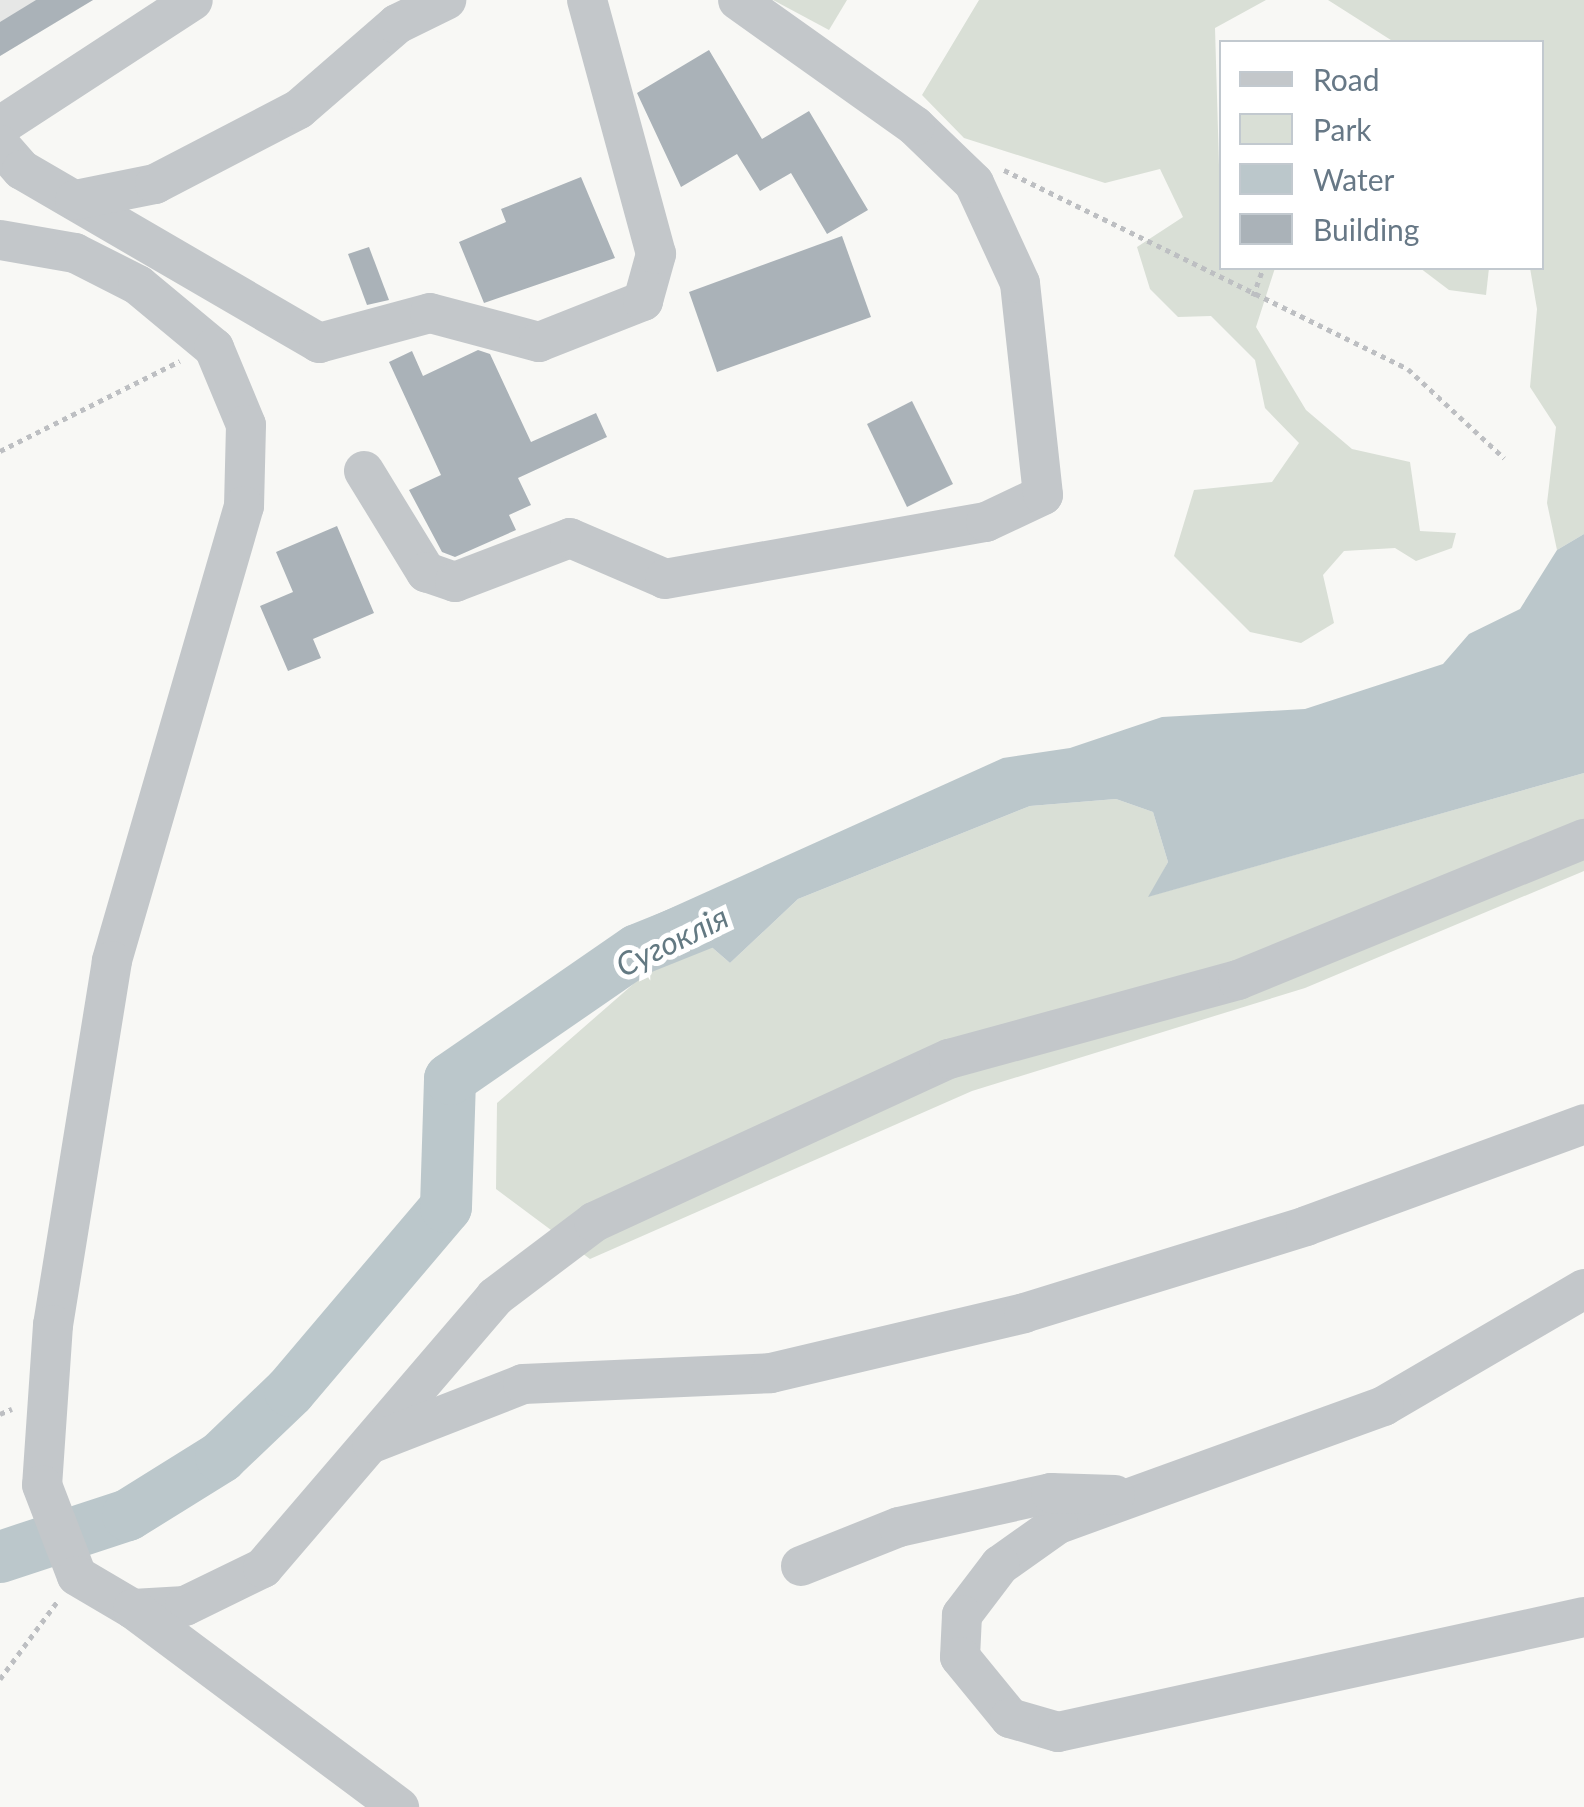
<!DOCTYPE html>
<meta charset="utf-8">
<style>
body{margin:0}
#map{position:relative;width:1584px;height:1807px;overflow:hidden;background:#f8f8f5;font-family:Lato,sans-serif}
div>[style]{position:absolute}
.built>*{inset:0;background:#e6e7e6}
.green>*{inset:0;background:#d9dfd6}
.water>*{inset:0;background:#bbc7cb}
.river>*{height:52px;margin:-26px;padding:0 26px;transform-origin:26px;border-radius:26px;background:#bbc7cb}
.building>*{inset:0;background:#aab2b8}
.path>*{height:5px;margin-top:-2.5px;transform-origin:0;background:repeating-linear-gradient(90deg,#bdbfc2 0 5px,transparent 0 10px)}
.minor>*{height:40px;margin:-20px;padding:0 20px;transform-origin:20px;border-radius:20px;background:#c3c7ca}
span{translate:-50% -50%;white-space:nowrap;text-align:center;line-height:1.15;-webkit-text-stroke:10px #fff;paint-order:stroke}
.water-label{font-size:32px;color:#637982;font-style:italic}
.legend{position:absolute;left:1219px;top:40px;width:325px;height:230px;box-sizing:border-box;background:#fff;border:2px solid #c2c9cf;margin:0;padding:12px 18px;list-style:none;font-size:30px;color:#677886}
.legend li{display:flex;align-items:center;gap:20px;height:50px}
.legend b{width:50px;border:2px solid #c2c9cf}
</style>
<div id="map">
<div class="built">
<div style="clip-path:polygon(0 0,93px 0,0 56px)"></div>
</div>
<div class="green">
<div style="clip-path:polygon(773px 0,847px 0,829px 30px)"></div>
<div style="clip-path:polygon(979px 0,1266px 0,1215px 28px,1222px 268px,1275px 268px,1256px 327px,1306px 410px,1352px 449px,1410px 462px,1420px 531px,1456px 533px,1452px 548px,1416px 561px,1395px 548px,1344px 551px,1323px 575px,1334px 623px,1301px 643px,1250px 632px,1174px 556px,1194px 490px,1272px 482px,1299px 443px,1265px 408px,1255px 360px,1211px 316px,1178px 317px,1150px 289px,1137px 247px,1183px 217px,1160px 169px,1105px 183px,964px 138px,922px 95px)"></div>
<div style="clip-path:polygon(1328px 0,1584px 0,1584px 534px,1557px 550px,1547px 503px,1556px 427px,1530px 387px,1537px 309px,1530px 268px,1542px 268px,1542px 42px,1394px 42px)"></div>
<div style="clip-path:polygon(1420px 268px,1489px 268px,1486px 295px,1449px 290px)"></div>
<div style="clip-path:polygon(1584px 773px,1584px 871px,1305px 988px,972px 1091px,590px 1259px,496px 1189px,497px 1103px,654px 966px,700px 937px,730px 963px,798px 899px,1030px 806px,1116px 799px,1153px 812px,1168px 862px,1150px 896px)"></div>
</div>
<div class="water">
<div style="clip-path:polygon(1584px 534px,1584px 773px,1148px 897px,1168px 862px,1153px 812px,1116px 799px,1030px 806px,798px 899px,730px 963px,700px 937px,654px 966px,637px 950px,651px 917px,1003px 758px,1070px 748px,1162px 717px,1305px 709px,1443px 664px,1469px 634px,1520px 609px,1557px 550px)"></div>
</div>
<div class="river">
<div style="left:0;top:1557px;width:135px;rotate:-18.2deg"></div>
<div style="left:128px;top:1515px;width:110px;rotate:-31.9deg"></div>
<div style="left:221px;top:1457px;width:95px;rotate:-43.7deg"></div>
<div style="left:290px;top:1391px;width:241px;rotate:-49.7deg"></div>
<div style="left:446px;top:1207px;width:128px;rotate:-88.2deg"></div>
<div style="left:450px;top:1079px;width:227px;rotate:-34.6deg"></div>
<div style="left:637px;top:950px;width:72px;rotate:-21.9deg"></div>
</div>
<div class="building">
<div style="clip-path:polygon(36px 0,93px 0,0 56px,0 22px)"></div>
<div style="clip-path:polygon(709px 50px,762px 139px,809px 111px,868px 210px,827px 234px,791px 173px,760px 191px,737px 154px,681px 187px,637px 93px)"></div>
<div style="clip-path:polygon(581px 177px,615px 258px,484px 303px,459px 242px,506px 222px,501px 209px)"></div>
<div style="clip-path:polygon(842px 236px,871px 317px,717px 372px,689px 292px)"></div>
<div style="clip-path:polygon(369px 247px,389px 300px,367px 305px,348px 254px)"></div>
<div style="clip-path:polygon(478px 350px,490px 354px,531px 442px,596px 413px,607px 437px,518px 478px,531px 505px,509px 515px,516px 530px,455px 557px,442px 552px,409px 490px,441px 475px,389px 362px,412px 351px,423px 376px)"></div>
<div style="clip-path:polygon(912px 401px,953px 484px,907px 507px,867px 424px)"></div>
<div style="clip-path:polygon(337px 526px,374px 613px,313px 639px,321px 658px,288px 671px,260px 606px,293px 592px,276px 552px)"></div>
</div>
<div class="path">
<div style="left:1004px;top:170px;width:450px;rotate:26.2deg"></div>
<div style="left:1408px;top:369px;width:131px;rotate:42.8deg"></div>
<div style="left:1253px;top:296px;width:30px;rotate:-70deg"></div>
<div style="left:0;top:451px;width:201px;rotate:-26.6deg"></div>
<div style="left:0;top:1414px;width:13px;rotate:-23deg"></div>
<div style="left:0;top:1679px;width:96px;rotate:-53.5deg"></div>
</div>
<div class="minor">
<div style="left:0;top:126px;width:230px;rotate:-33.1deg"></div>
<div style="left:0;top:145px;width:33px;rotate:49deg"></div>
<div style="left:22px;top:170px;width:344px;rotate:30.2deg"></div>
<div style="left:319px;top:343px;width:115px;rotate:-15.1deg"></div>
<div style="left:430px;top:313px;width:113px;rotate:14.9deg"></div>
<div style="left:539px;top:342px;width:112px;rotate:-21.5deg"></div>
<div style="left:643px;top:301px;width:49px;rotate:-74.5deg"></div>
<div style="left:656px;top:254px;width:263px;rotate:-105.2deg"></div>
<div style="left:75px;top:200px;width:82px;rotate:-11.3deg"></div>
<div style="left:155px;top:184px;width:162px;rotate:-27.5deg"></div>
<div style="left:299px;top:109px;width:130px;rotate:-40.9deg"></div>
<div style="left:397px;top:24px;width:55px;rotate:-26.1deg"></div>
<div style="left:0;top:240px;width:76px;rotate:9.8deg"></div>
<div style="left:75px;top:253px;width:71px;rotate:26.9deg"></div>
<div style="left:138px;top:285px;width:99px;rotate:39.7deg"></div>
<div style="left:214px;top:348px;width:83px;rotate:67.4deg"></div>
<div style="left:246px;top:425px;width:81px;rotate:91.4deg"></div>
<div style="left:244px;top:506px;width:474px;rotate:106.2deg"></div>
<div style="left:112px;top:961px;width:369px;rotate:99.2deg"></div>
<div style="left:53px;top:1325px;width:160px;rotate:93.9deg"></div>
<div style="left:42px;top:1485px;width:97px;rotate:69deg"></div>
<div style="left:77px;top:1576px;width:65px;rotate:30.5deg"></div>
<div style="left:133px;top:1609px;width:52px;rotate:-3.3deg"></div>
<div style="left:185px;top:1606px;width:87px;rotate:-26deg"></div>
<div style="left:263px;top:1568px;width:357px;rotate:-49.4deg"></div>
<div style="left:495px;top:1297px;width:124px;rotate:-37.1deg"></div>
<div style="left:594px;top:1222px;width:391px;rotate:-24.7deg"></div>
<div style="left:949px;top:1059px;width:300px;rotate:-15.3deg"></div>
<div style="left:1238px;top:980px;width:374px;rotate:-22.2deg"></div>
<div style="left:364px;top:471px;width:119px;rotate:58.5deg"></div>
<div style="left:426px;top:572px;width:31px;rotate:19deg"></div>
<div style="left:455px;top:582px;width:123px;rotate:-20.9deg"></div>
<div style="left:570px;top:538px;width:103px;rotate:23.3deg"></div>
<div style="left:665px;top:579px;width:326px;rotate:-10.1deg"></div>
<div style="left:986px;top:522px;width:63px;rotate:-25.3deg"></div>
<div style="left:1043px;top:495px;width:213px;rotate:-96.2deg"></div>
<div style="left:1020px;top:283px;width:110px;rotate:-114.7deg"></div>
<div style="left:974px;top:183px;width:82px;rotate:-136deg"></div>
<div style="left:915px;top:126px;width:217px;rotate:-144.6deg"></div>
<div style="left:1584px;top:1289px;width:232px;rotate:149.7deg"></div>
<div style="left:1384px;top:1406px;width:347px;rotate:160.1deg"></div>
<div style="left:1058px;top:1524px;width:71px;rotate:144.7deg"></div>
<div style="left:1000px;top:1565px;width:63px;rotate:127.2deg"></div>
<div style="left:962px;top:1615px;width:42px;rotate:92.7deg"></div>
<div style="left:960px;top:1657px;width:79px;rotate:50.7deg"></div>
<div style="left:1010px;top:1718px;width:50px;rotate:16.3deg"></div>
<div style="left:1058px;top:1732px;width:538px;rotate:-12.33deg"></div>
<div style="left:372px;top:1443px;width:162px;rotate:-21.3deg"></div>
<div style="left:523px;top:1384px;width:248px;rotate:-2.5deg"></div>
<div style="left:771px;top:1373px;width:260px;rotate:-13.3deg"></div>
<div style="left:1024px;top:1313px;width:295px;rotate:-17.1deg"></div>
<div style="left:1306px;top:1226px;width:296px;rotate:-20.1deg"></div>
<div style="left:801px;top:1566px;width:105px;rotate:-21.7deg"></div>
<div style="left:899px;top:1527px;width:156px;rotate:-12.6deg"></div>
<div style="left:1051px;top:1493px;width:64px;rotate:1.8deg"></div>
<div style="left:133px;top:1609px;width:332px;rotate:36.7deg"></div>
</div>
<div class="water-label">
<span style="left:672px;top:941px;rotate:-26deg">Сугоклія</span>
</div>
<ul class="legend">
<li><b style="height:12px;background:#c3c7ca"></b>Road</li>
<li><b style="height:28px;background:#d9dfd6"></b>Park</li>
<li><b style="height:28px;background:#bbc7cb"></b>Water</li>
<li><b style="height:28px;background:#aab2b8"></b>Building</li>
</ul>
</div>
